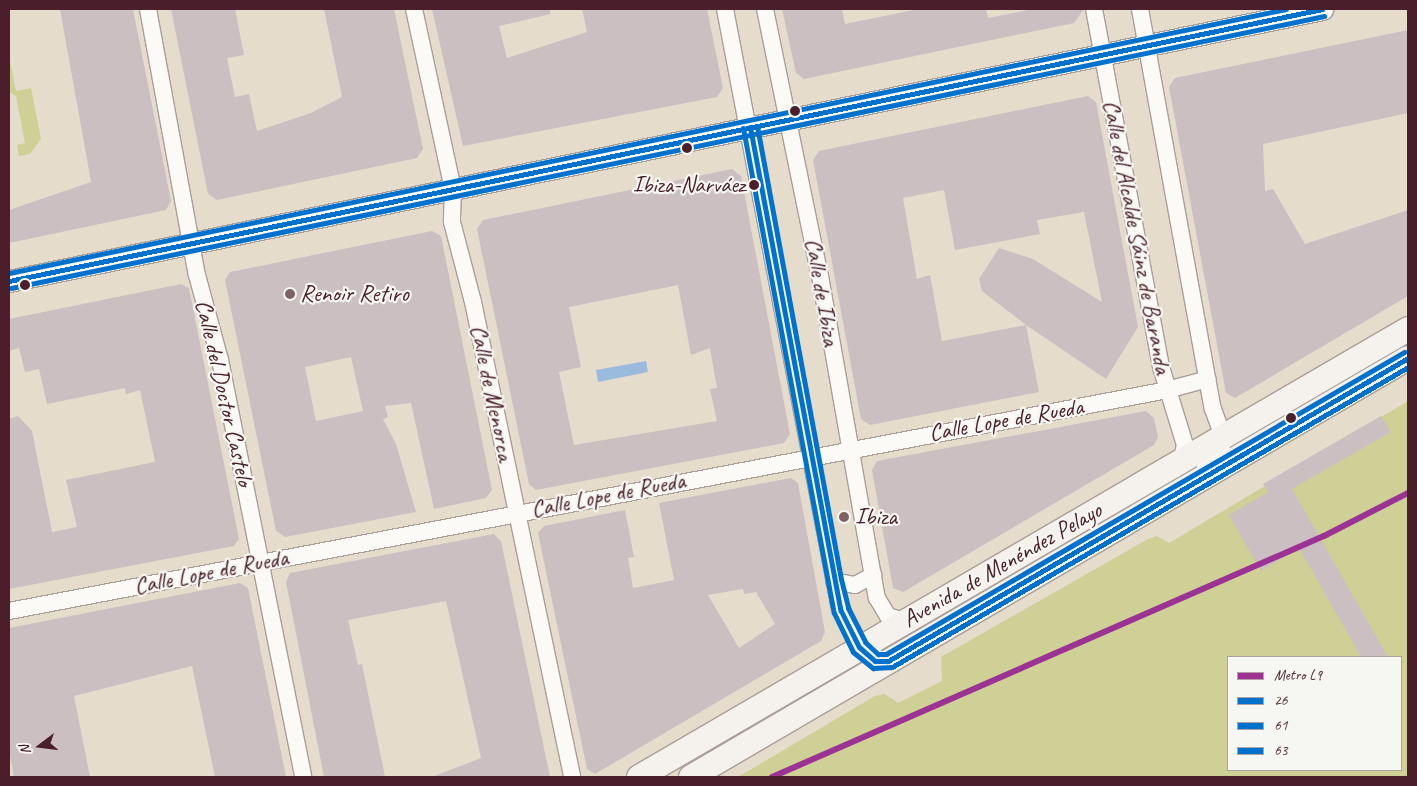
<!DOCTYPE html>
<meta charset="utf-8">
<style>
body{margin:0}
#map{position:relative;width:1417px;height:786px;overflow:hidden;background:#e6dccc;font-family:Caveat,sans-serif}
div>[style]{position:absolute}
.green>*{inset:0;background:#ced095}
.water>*{inset:0;background:#9abade}
.building>*{inset:0;background:#cbbfc2}
.roads{filter:drop-shadow(1px 0 #aa9e97) drop-shadow(-1px 0 #aa9e97) drop-shadow(0 1px #aa9e97) drop-shadow(0 -1px #aa9e97)}
.minor>*{height:16px;margin:-8px;padding:0 8px;transform-origin:8px;border-radius:8px;background:#fbfaf7}
.tertiary>*{height:21px;margin:-10.5px;padding:0 10.5px;transform-origin:10.5px;border-radius:10.5px;background:#fbfaf7}
.secondary>*{height:24px;margin:-12px;padding:0 12px;transform-origin:12px;border-radius:12px;background:#f5f1ed}
.bus-1>*{height:5px;margin:-2.5px;padding:0 2.5px;transform-origin:2.5px;border-radius:2.5px;background:#0072ce}
.bus-2>*{height:5px;margin:-2.5px;padding:0 2.5px;transform-origin:2.5px;border-radius:2.5px;background:#0072ce}
.bus-3>*{height:5px;margin:-2.5px;padding:0 2.5px;transform-origin:2.5px;border-radius:2.5px;background:#0072ce}
.metro-1>*{height:6px;margin:-3px;padding:0 3px;transform-origin:3px;border-radius:3px;background:#9c3293}
.dots>*{width:14px;height:14px;translate:-50% -50%;box-sizing:border-box;border:2px solid #f6f6f2;border-radius:50%}
span{translate:-50% -50%;white-space:nowrap;text-align:center;line-height:1.15;-webkit-text-stroke:4.5px #f6f6f2;paint-order:stroke}
.bus-label{font-size:23px;color:#4a1f2b}
.right{translate:-100% -50%;text-align:right}
.street-label{font-size:24px;color:#4a1f2b}
.poi-label{font-size:24px;color:#4a1f2b}
.left{translate:0 -50%;text-align:left}
.frame{position:absolute;inset:0;border:10px solid #4a1f2b;pointer-events:none}
.legend{position:absolute;left:1227px;top:656px;width:175px;height:115px;box-sizing:border-box;background:#f6f6f2;border:1px solid #b1a0a2;margin:0;padding:6px 9px;list-style:none;font-size:15px;color:#4a1f2b}
.legend li{display:flex;align-items:center;gap:10px;height:25px}
.legend b{width:25px;border:1px solid #b1a0a2}
.north{position:absolute;left:15px;top:721px;width:50px;height:50px;-webkit-text-stroke:4px #f6f6f2;paint-order:stroke;rotate:255deg;font-size:14px;font-weight:700;line-height:20px;text-align:center;color:#4a1f2b}
.north::after{content:'';display:block;margin:auto;width:18px;height:22px;background:#4a1f2b;clip-path:polygon(50% 0,100% 100%,50% 72%,0 100%)}
</style>
<div id="map">
<div class="green">
<div style="clip-path:polygon(9px 56px,16px 91px,31px 88px,41px 139px,30px 154px,19px 156px,17px 145px,25px 143px,16px 96px,9px 92px)"></div>
<div style="clip-path:polygon(evenodd,1408px 401px,1408px 777px,738px 777px,875px 696px,885px 694px,898px 703px,942px 681px,941px 657px,1148px 539px,1157px 536px,1169px 543px,1408px 401px,1228px 657px,1401px 657px,1401px 770px,1228px 770px,1228px 657px)"></div>
</div>
<div class="water">
<div style="clip-path:polygon(646px 361px,648px 372px,598px 382px,596px 370px)"></div>
</div>
<div class="building">
<div style="clip-path:polygon(60px 9px,133px 9px,171px 201px,166px 210px,9px 243px,9px 210px,91px 182px)"></div>
<div style="clip-path:polygon(171px 9px,235px 9px,244px 55px,227px 58px,235px 97px,249px 94px,257px 131px,311px 113px,342px 97px,324px 9px,394px 9px,423px 149px,417px 158px,217px 200px,208px 194px)"></div>
<div style="clip-path:polygon(432px 9px,550px 9px,550px 14px,499px 26px,507px 58px,587px 32px,582px 9px,707px 9px,723px 88px,717px 97px,463px 146px)"></div>
<div style="clip-path:polygon(782px 9px,842px 9px,845px 24px,919px 9px,986px 9px,988px 18px,1033px 9px,1084px 9px,1074px 23px,804px 79px,796px 73px)"></div>
<div style="clip-path:polygon(1408px 30px,1408px 113px,1263px 144px,1265px 191px,1273px 189px,1305px 244px,1408px 210px,1408px 296px,1235px 398px,1226px 393px,1169px 87px,1175px 78px)"></div>
<div style="clip-path:polygon(evenodd,1088px 96px,1096px 102px,1138px 327px,1106px 379px,1026px 325px,1039px 392px,870px 425px,861px 419px,813px 160px,819px 151px,1088px 96px,944px 190px,955px 250px,1040px 234px,1037px 220px,1084px 212px,1102px 302px,1033px 259px,999px 248px,979px 279px,982px 291px,1026px 325px,942px 341px,930px 275px,917px 279px,903px 198px,944px 190px)"></div>
<div style="clip-path:polygon(evenodd,732px 169px,741px 176px,790px 434px,784px 443px,536px 490px,529px 484px,477px 229px,483px 220px,732px 169px,678px 285px,691px 355px,710px 348px,717px 388px,710px 389px,717px 421px,574px 445px,559px 372px,581px 367px,569px 307px,678px 285px)"></div>
<div style="clip-path:polygon(evenodd,432px 231px,441px 236px,492px 490px,486px 498px,434px 509px,411px 403px,385px 406px,388px 417px,383px 419px,396px 444px,416px 512px,285px 537px,276px 531px,225px 280px,230px 272px,432px 231px,351px 357px,363px 411px,316px 421px,305px 367px,351px 357px)"></div>
<div style="clip-path:polygon(181px 284px,189px 288px,239px 539px,234px 546px,9px 589px,9px 419px,18px 416px,32px 431px,52px 532px,77px 527px,66px 480px,155px 462px,140px 390px,126px 394px,125px 388px,47px 404px,39px 369px,25px 372px,19px 348px,9px 351px,9px 319px)"></div>
<div style="clip-path:polygon(1146px 411px,1154px 418px,1158px 437px,1154px 445px,903px 592px,893px 588px,872px 470px,877px 461px)"></div>
<div style="clip-path:polygon(1381px 416px,1391px 432px,1292px 489px,1388px 657px,1361px 657px,1299px 548px,1261px 571px,1229px 515px,1268px 492px,1263px 484px)"></div>
<div style="clip-path:polygon(evenodd,791px 478px,798px 483px,825px 632px,821px 641px,595px 774px,587px 769px,538px 533px,544px 526px,625px 510px,634px 557px,628px 558px,633px 588px,674px 580px,659px 503px,791px 478px,743px 589px,744px 594px,756px 592px,775px 624px,739px 648px,708px 595px,743px 589px)"></div>
<div style="clip-path:polygon(494px 534px,501px 541px,550px 777px,432px 777px,481px 758px,446px 601px,348px 620px,358px 665px,362px 664px,385px 777px,324px 777px,286px 582px,290px 573px)"></div>
<div style="clip-path:polygon(240px 583px,248px 588px,286px 777px,215px 777px,192px 666px,74px 696px,90px 777px,14px 777px,9px 751px,9px 628px)"></div>
</div>
<div class="roads">
<div class="minor">
<div style="left:148px;top:9px;width:270px;rotate:79.6deg"></div>
<div style="left:197px;top:275px;width:88px;rotate:74.9deg"></div>
<div style="left:220px;top:360px;width:425px;rotate:78.7deg"></div>
<div style="left:414px;top:9px;width:184px;rotate:77.8deg"></div>
<div style="left:453px;top:189px;width:33px;rotate:92deg"></div>
<div style="left:452px;top:222px;width:83px;rotate:75.3deg"></div>
<div style="left:473px;top:302px;width:485px;rotate:78.2deg"></div>
<div style="left:725px;top:9px;width:606px;rotate:79.15deg"></div>
<div style="left:839px;top:604px;width:56px;rotate:63.4deg"></div>
<div style="left:864px;top:654px;width:25px;rotate:16deg"></div>
<div style="left:765px;top:9px;width:273px;rotate:78.4deg"></div>
<div style="left:820px;top:276px;width:327px;rotate:80deg"></div>
<div style="left:877px;top:598px;width:21px;rotate:59deg"></div>
<div style="left:888px;top:616px;width:16px;rotate:18deg"></div>
<div style="left:1094px;top:9px;width:364px;rotate:79.4deg"></div>
<div style="left:1161px;top:367px;width:82px;rotate:72.9deg"></div>
<div style="left:1185px;top:445px;width:17px;rotate:103deg"></div>
<div style="left:1140px;top:9px;width:407px;rotate:79.7deg"></div>
<div style="left:1213px;top:409px;width:29px;rotate:70deg"></div>
<div style="left:1223px;top:436px;width:17px;rotate:97deg"></div>
<div style="left:1221px;top:453px;width:22px;rotate:137deg"></div>
<div style="left:834px;top:581px;width:21px;rotate:11deg"></div>
<div style="left:855px;top:585px;width:21px;rotate:-28deg"></div>
<div style="left:9px;top:611px;width:1179px;rotate:-10.8deg"></div>
<div style="left:1167px;top:390px;width:42px;rotate:-15deg"></div>
</div>
<div class="tertiary">
<div style="left:9px;top:281px;width:1341px;rotate:-11.7deg"></div>
</div>
<div class="secondary">
<div style="left:639px;top:777px;width:890px;rotate:-30.22deg"></div>
<div style="left:691px;top:777px;width:830px;rotate:-30.3deg"></div>
</div>
</div>
<div class="bus-1">
<div style="left:750px;top:127px;width:492px;rotate:79.4deg"></div>
<div style="left:841px;top:611px;width:40px;rotate:63.4deg"></div>
<div style="left:859px;top:647px;width:21px;rotate:41deg"></div>
<div style="left:875px;top:661px;width:13px"></div>
<div style="left:888px;top:661px;width:602px;rotate:-30.23deg"></div>
<div style="left:9px;top:281px;width:1341px;rotate:-11.7deg"></div>
</div>
<div class="bus-2">
<div style="left:743px;top:128px;width:493px;rotate:79.4deg"></div>
<div style="left:834px;top:613px;width:43px;rotate:64deg"></div>
<div style="left:853px;top:652px;width:26px;rotate:39deg"></div>
<div style="left:873px;top:668px;width:19px;rotate:-3deg"></div>
<div style="left:892px;top:667px;width:597px;rotate:-30.17deg"></div>
<div style="left:11px;top:288px;width:1341px;rotate:-11.7deg"></div>
</div>
<div class="bus-3">
<div style="left:757px;top:126px;width:461px;rotate:79.5deg"></div>
<div style="left:841px;top:579px;width:30px;rotate:76deg"></div>
<div style="left:848px;top:608px;width:38px;rotate:63deg"></div>
<div style="left:865px;top:642px;width:18px;rotate:43deg"></div>
<div style="left:878px;top:654px;width:8px"></div>
<div style="left:886px;top:654px;width:600px;rotate:-30.24deg"></div>
<div style="left:9px;top:273px;width:1304px;rotate:-11.68deg"></div>
</div>
<div class="metro-1">
<div style="left:772px;top:777px;width:602px;rotate:-23.59deg"></div>
<div style="left:1324px;top:536px;width:94px;rotate:-27.1deg"></div>
</div>
<div class="dots">
<div style="left:795px;top:111px;background:#4a1f2b"></div>
<div style="left:687px;top:148px;background:#4a1f2b"></div>
<div style="left:754px;top:185px;background:#4a1f2b"></div>
<div style="left:25px;top:285px;background:#4a1f2b"></div>
<div style="left:290px;top:294px;background:#816163"></div>
<div style="left:1291px;top:418px;background:#4a1f2b"></div>
<div style="left:844px;top:517px;background:#816163"></div>
</div>
<div class="bus-label">
<span class="right" style="left:745px;top:185px">Ibiza-Narváez</span>
</div>
<div class="street-label">
<span style="left:1137px;top:237px;rotate:79deg">Calle del Alcalde Sáinz de Baranda</span>
<span style="left:822px;top:292px;rotate:80deg">Calle de Ibiza</span>
<span style="left:224px;top:393px;rotate:77deg">Calle del Doctor Castelo</span>
<span style="left:492px;top:393px;rotate:78deg">Calle de Menorca</span>
<span style="left:1006px;top:420px;rotate:-10deg">Calle Lope de Rueda</span>
<span style="left:608px;top:495px;rotate:-11deg">Calle Lope de Rueda</span>
<span style="left:1002px;top:565px;rotate:-30deg">Avenida de Menéndez Pelayo</span>
<span style="left:211px;top:572px;rotate:-11deg">Calle Lope de Rueda</span>
</div>
<div class="poi-label">
<span class="left" style="left:300px;top:294px">Renoir Retiro</span>
<span class="left" style="left:855px;top:517px">Ibiza</span>
</div>
<div class="frame"></div>
<ul class="legend">
<li><b style="height:6px;background:#9c3293"></b>Metro L9</li>
<li><b style="height:6px;background:#0072ce"></b>26</li>
<li><b style="height:6px;background:#0072ce"></b>61</li>
<li><b style="height:6px;background:#0072ce"></b>63</li>
</ul>
<div class="north">N</div>
</div>
